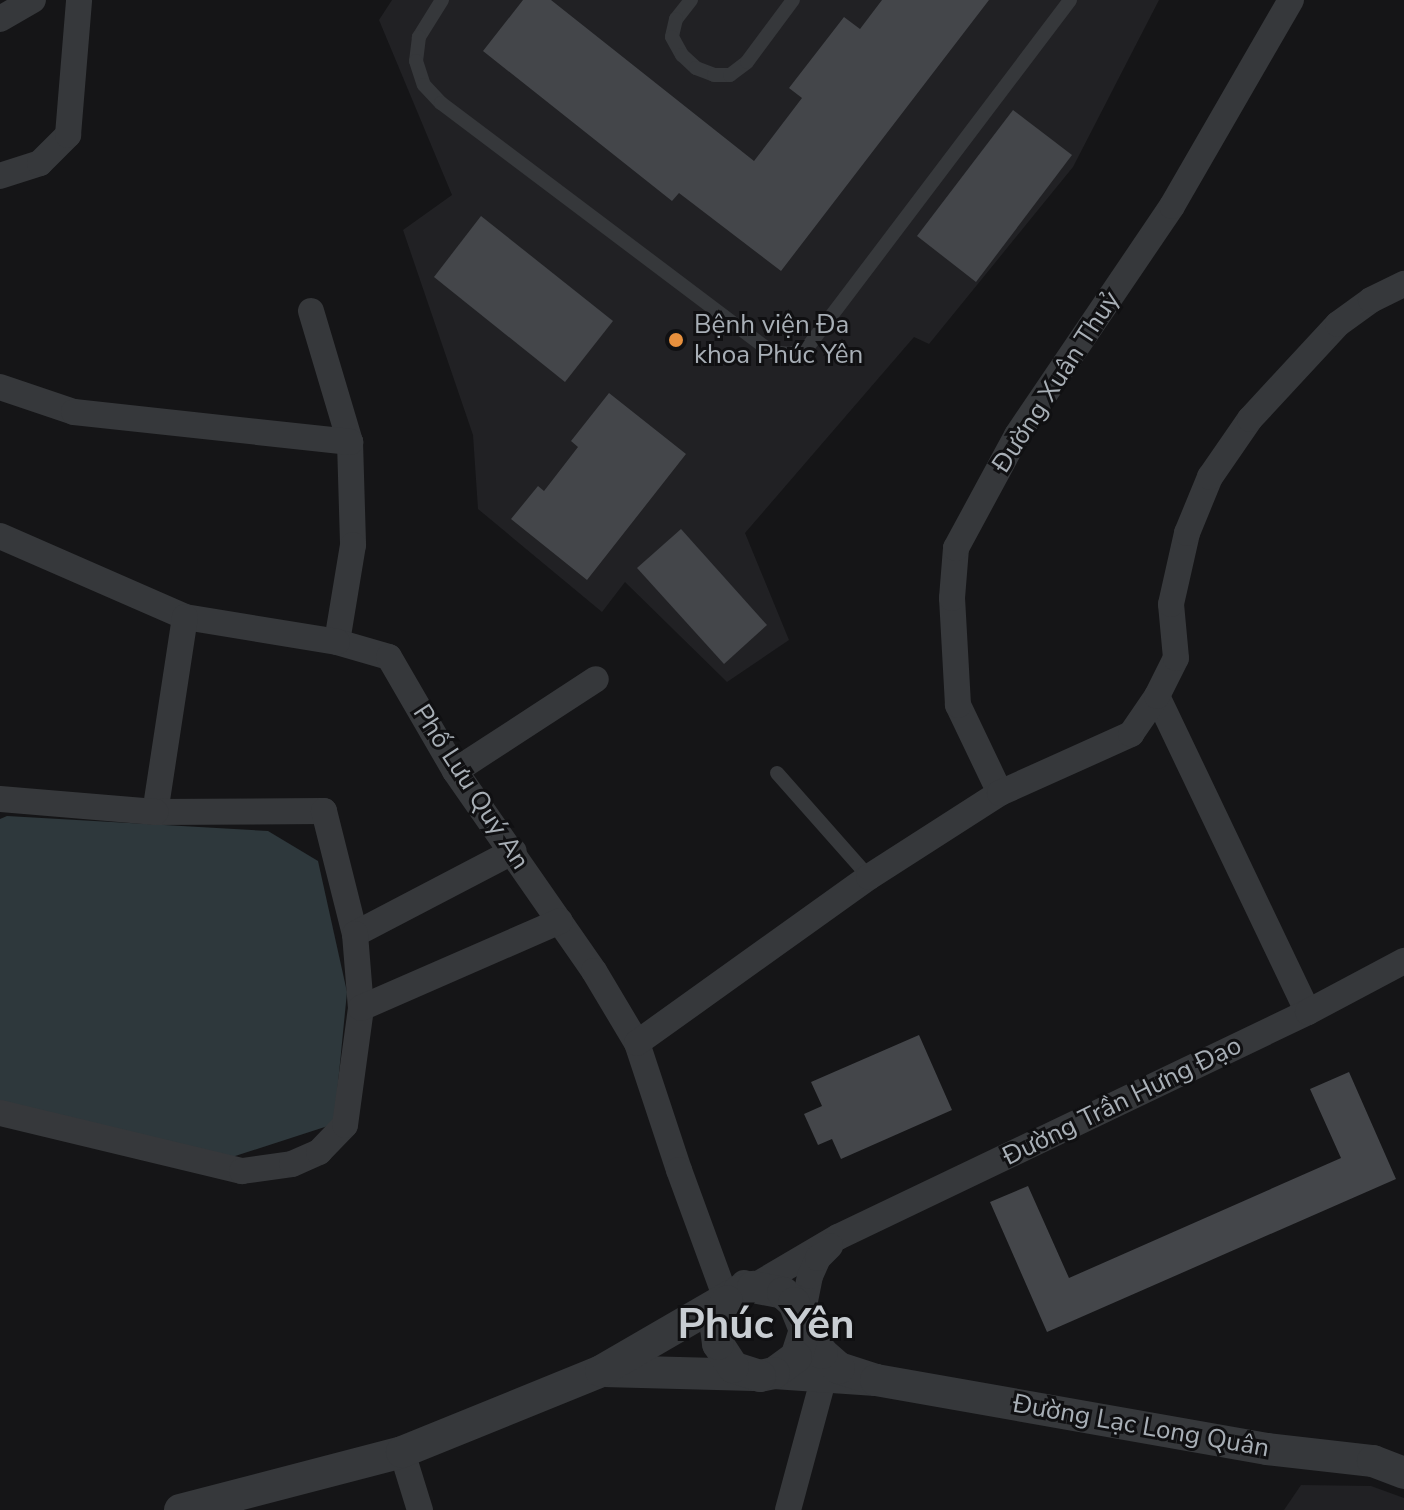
<!DOCTYPE html>
<meta charset="utf-8">
<style>
body{margin:0}
#map{position:relative;width:1404px;height:1510px;overflow:hidden;background:#151517;font-family:"Nunito Sans",sans-serif}
div>[style]{position:absolute}
.built>*{inset:0;background:#212124}
.water>*{inset:0;background:#2e383c}
.building>*{inset:0;background:#44464a}
.service>*{height:14px;margin:-7px;padding:0 7px;transform-origin:7px;border-radius:7px;background:#36383b}
.minor>*{height:26px;margin:-13px;padding:0 13px;transform-origin:13px;border-radius:13px;background:#36383b}
.tertiary>*{height:32px;margin:-16px;padding:0 16px;transform-origin:16px;border-radius:16px;background:#36383b}
.dots>*{width:22px;height:22px;translate:-50% -50%;box-sizing:border-box;border:4px solid #101012;border-radius:50%}
span{translate:-50% -50%;white-space:nowrap;text-align:center;line-height:1.15;-webkit-text-stroke:6px #101012;paint-order:stroke}
.poi-label{font-size:26px;color:#a8afb6}
.left{translate:0 -50%;text-align:left}
.street-label{font-size:26px;color:#a8afb6}
.town-label{font-size:42px;color:#c8cdd2;font-weight:700}
</style>
<div id="map">
<div class="built">
<div style="clip-path:polygon(392px 0,1159px 0,1073px 167px,929px 344px,914px 337px,745px 533px,789px 640px,727px 682px,625px 582px,602px 612px,478px 509px,473px 435px,403px 230px,452px 195px,379px 20px)"></div>
<div style="clip-path:polygon(1301px 1485px,1371px 1486px,1404px 1498px,1404px 1510px,1284px 1510px)"></div>
</div>
<div class="water">
<div style="clip-path:polygon(7px 816px,268px 831px,318px 861px,347px 992px,334px 1124px,232px 1157px,0 1102px,0 819px)"></div>
</div>
<div class="building">
<div style="clip-path:polygon(523px 0,551px 0,754px 161px,802px 98px,789px 88px,844px 17px,860px 29px,882px 0,989px 0,781px 271px,679px 193px,672px 201px,483px 51px)"></div>
<div style="clip-path:polygon(1013px 110px,1072px 155px,976px 282px,917px 236px)"></div>
<div style="clip-path:polygon(481px 216px,613px 321px,565px 382px,434px 277px)"></div>
<div style="clip-path:polygon(609px 393px,686px 454px,587px 580px,511px 519px,538px 486px,544px 491px,578px 447px,571px 441px)"></div>
<div style="clip-path:polygon(681px 529px,767px 625px,724px 664px,637px 568px)"></div>
<div style="clip-path:polygon(919px 1035px,952px 1110px,841px 1159px,832px 1139px,818px 1145px,804px 1114px,822px 1106px,811px 1082px)"></div>
<div style="clip-path:polygon(1349px 1072px,1396px 1179px,1047px 1332px,990px 1202px,1028px 1186px,1069px 1278px,1341px 1158px,1310px 1089px)"></div>
</div>
<div class="service">
<div style="left:442px;top:0;width:44px;rotate:121.9deg"></div>
<div style="left:419px;top:37px;width:24px;rotate:97deg"></div>
<div style="left:416px;top:61px;width:25px;rotate:72deg"></div>
<div style="left:424px;top:85px;width:25px;rotate:47deg"></div>
<div style="left:441px;top:103px;width:413px;rotate:37deg"></div>
<div style="left:771px;top:352px;width:19px;rotate:6deg"></div>
<div style="left:790px;top:354px;width:18px;rotate:-19deg"></div>
<div style="left:807px;top:348px;width:436px;rotate:-52.9deg"></div>
<div style="left:691px;top:0;width:24px;rotate:128deg"></div>
<div style="left:676px;top:19px;width:18px;rotate:103deg"></div>
<div style="left:672px;top:37px;width:21px;rotate:61deg"></div>
<div style="left:682px;top:55px;width:19px;rotate:43deg"></div>
<div style="left:696px;top:68px;width:19px;rotate:21deg"></div>
<div style="left:714px;top:75px;width:16px"></div>
<div style="left:730px;top:75px;width:21px;rotate:-37deg"></div>
<div style="left:747px;top:62px;width:77px;rotate:-53.4deg"></div>
<div style="left:777px;top:773px;width:139px;rotate:48.5deg"></div>
</div>
<div class="minor">
<div style="left:0;top:19px;width:38px;rotate:-30deg"></div>
<div style="left:0;top:176px;width:42px;rotate:-18deg"></div>
<div style="left:40px;top:163px;width:40px;rotate:-45deg"></div>
<div style="left:68px;top:135px;width:135px;rotate:-85.3deg"></div>
<div style="left:311px;top:311px;width:137px;rotate:73.4deg"></div>
<div style="left:350px;top:442px;width:103px;rotate:88.3deg"></div>
<div style="left:353px;top:545px;width:98px;rotate:99.4deg"></div>
<div style="left:337px;top:642px;width:54px;rotate:16.1deg"></div>
<div style="left:389px;top:657px;width:132px;rotate:59.9deg"></div>
<div style="left:455px;top:771px;width:244px;rotate:55.2deg"></div>
<div style="left:594px;top:971px;width:84px;rotate:59.2deg"></div>
<div style="left:637px;top:1043px;width:134px;rotate:71.7deg"></div>
<div style="left:679px;top:1170px;width:140px;rotate:69.9deg"></div>
<div style="left:0;top:387px;width:78px;rotate:18.7deg"></div>
<div style="left:74px;top:412px;width:278px;rotate:6.2deg"></div>
<div style="left:0;top:536px;width:202px;rotate:23.6deg"></div>
<div style="left:185px;top:617px;width:154px;rotate:9.3deg"></div>
<div style="left:185px;top:617px;width:197px;rotate:98.7deg"></div>
<div style="left:155px;top:812px;width:169px;rotate:-0.3deg"></div>
<div style="left:324px;top:811px;width:127px;rotate:75.9deg"></div>
<div style="left:355px;top:934px;width:179px;rotate:-27.6deg"></div>
<div style="left:1157px;top:696px;width:350px;rotate:64.5deg"></div>
<div style="left:455px;top:771px;width:168px;rotate:-33.1deg"></div>
<div style="left:1000px;top:793px;width:98px;rotate:-115.5deg"></div>
<div style="left:958px;top:705px;width:107px;rotate:-93.2deg"></div>
<div style="left:952px;top:598px;width:50px;rotate:-85.4deg"></div>
<div style="left:956px;top:548px;width:128px;rotate:-61.6deg"></div>
<div style="left:1017px;top:435px;width:277px;rotate:-55.9deg"></div>
<div style="left:1172px;top:206px;width:238px;rotate:-60deg"></div>
<div style="left:0;top:799px;width:156px;rotate:4.8deg"></div>
<div style="left:355px;top:934px;width:74px;rotate:85.4deg"></div>
<div style="left:637px;top:1043px;width:285px;rotate:-35.6deg"></div>
<div style="left:869px;top:877px;width:156px;rotate:-32.7deg"></div>
<div style="left:1000px;top:793px;width:144px;rotate:-24.2deg"></div>
<div style="left:1131px;top:734px;width:46px;rotate:-55.6deg"></div>
<div style="left:1157px;top:696px;width:42px;rotate:-63.4deg"></div>
<div style="left:1176px;top:658px;width:54px;rotate:-95.3deg"></div>
<div style="left:1171px;top:604px;width:73px;rotate:-77.3deg"></div>
<div style="left:1187px;top:533px;width:61px;rotate:-67.7deg"></div>
<div style="left:1210px;top:477px;width:70px;rotate:-55.4deg"></div>
<div style="left:1250px;top:419px;width:129px;rotate:-47.2deg"></div>
<div style="left:1338px;top:324px;width:41px;rotate:-36deg"></div>
<div style="left:1371px;top:300px;width:37px;rotate:-26deg"></div>
<div style="left:0;top:1113px;width:249px;rotate:13.5deg"></div>
<div style="left:242px;top:1171px;width:50px;rotate:-8deg"></div>
<div style="left:292px;top:1164px;width:30px;rotate:-24deg"></div>
<div style="left:319px;top:1152px;width:37px;rotate:-46deg"></div>
<div style="left:345px;top:1125px;width:118px;rotate:-82.2deg"></div>
<div style="left:361px;top:1008px;width:217px;rotate:-23.6deg"></div>
<div style="left:744px;top:1283px;width:10px;rotate:24deg"></div>
<div style="left:753px;top:1287px;width:99px;rotate:-30.5deg"></div>
<div style="left:838px;top:1237px;width:521px;rotate:-25.58deg"></div>
<div style="left:1308px;top:1012px;width:109px;rotate:-28deg"></div>
<div style="left:802px;top:1316px;width:41px;rotate:-78.7deg"></div>
<div style="left:810px;top:1276px;width:20px;rotate:-66deg"></div>
<div style="left:818px;top:1258px;width:17px;rotate:-45deg"></div>
<div style="left:402px;top:1452px;width:61px;rotate:72.8deg"></div>
<div style="left:788px;top:1510px;width:138px;rotate:-74.9deg"></div>
</div>
<div class="tertiary">
<div style="left:604px;top:1371px;width:150px;rotate:1.5deg"></div>
<div style="left:774px;top:1373px;width:102px;rotate:3.9deg"></div>
<div style="left:876px;top:1380px;width:39px;rotate:-162deg"></div>
<div style="left:839px;top:1368px;width:23px;rotate:-139deg"></div>
<div style="left:822px;top:1353px;width:29px;rotate:-126deg"></div>
<div style="left:876px;top:1380px;width:397px;rotate:10deg"></div>
<div style="left:1267px;top:1449px;width:107px;rotate:6.5deg"></div>
<div style="left:1373px;top:1461px;width:33px;rotate:21deg"></div>
<div style="left:180px;top:1510px;width:229px;rotate:-14.6deg"></div>
<div style="left:402px;top:1452px;width:215px;rotate:-22.1deg"></div>
<div style="left:601px;top:1371px;width:160px;rotate:-30.1deg"></div>
<div style="left:739px;top:1291px;width:15px;rotate:-16deg"></div>
<div style="left:753px;top:1287px;width:31px;rotate:11deg"></div>
<div style="left:783px;top:1293px;width:15px;rotate:42deg"></div>
<div style="left:794px;top:1303px;width:29px;rotate:68deg"></div>
<div style="left:805px;top:1330px;width:28px;rotate:108deg"></div>
<div style="left:796px;top:1357px;width:27px;rotate:144deg"></div>
<div style="left:774px;top:1373px;width:14px;rotate:168deg"></div>
<div style="left:760px;top:1376px;width:28px;rotate:-162deg"></div>
<div style="left:733px;top:1367px;width:27px;rotate:-123deg"></div>
<div style="left:718px;top:1344px;width:16px;rotate:-97deg"></div>
<div style="left:716px;top:1328px;width:14px;rotate:-78deg"></div>
<div style="left:719px;top:1314px;width:15px;rotate:-58deg"></div>
</div>
<div class="dots">
<div style="left:676px;top:340px;background:#e7903d"></div>
</div>
<div class="poi-label">
<span class="left" style="left:694px;top:340px">Bệnh viện Đa<br>khoa Phúc Yên</span>
</div>
<div class="street-label">
<span style="left:1056px;top:382px;rotate:-57deg">Đường Xuân Thuỷ</span>
<span style="left:471px;top:787px;rotate:57deg">Phố Lưu Quý An</span>
<span style="left:1122px;top:1101px;rotate:-26deg">Đường Trần Hưng Đạo</span>
<span style="left:1141px;top:1426px;rotate:10deg">Đường Lạc Long Quân</span>
</div>
<div class="town-label">
<span style="left:766px;top:1325px">Phúc Yên</span>
</div>
</div>
